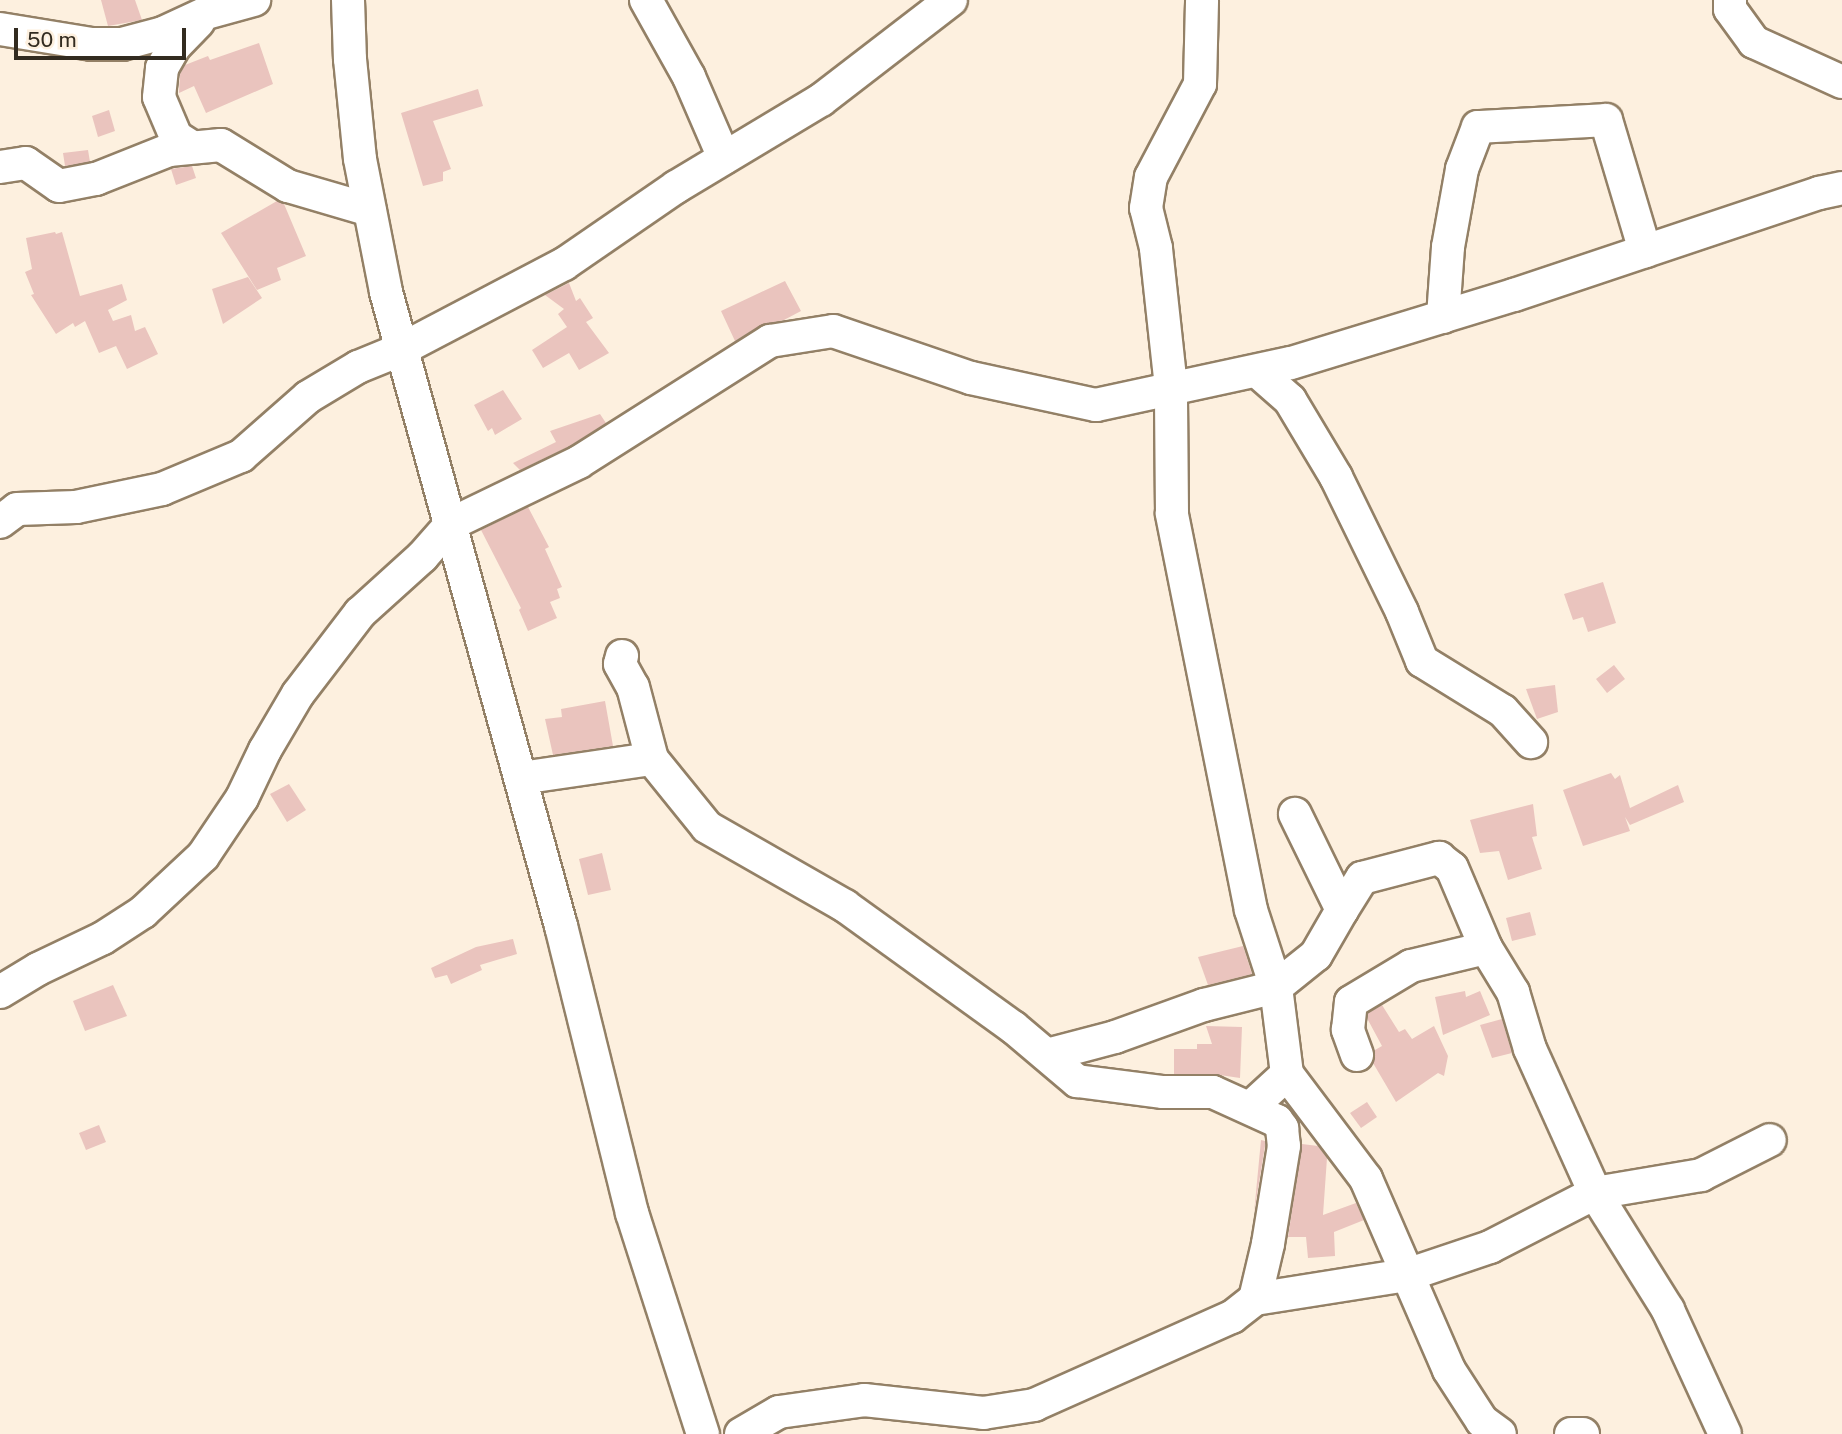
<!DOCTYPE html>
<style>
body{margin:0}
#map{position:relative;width:1842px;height:1434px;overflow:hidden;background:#fdf0df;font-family:"Public Sans",sans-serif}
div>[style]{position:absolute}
.building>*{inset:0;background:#eac4be}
.roads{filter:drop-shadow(2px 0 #938066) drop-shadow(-2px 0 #938066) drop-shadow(0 2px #938066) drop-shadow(0 -2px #938066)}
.minor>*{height:32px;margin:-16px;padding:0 16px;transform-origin:16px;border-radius:16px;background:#fff}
span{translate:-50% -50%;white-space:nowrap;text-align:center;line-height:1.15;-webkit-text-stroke:5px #fdf0df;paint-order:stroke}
.scale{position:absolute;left:14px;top:28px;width:172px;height:32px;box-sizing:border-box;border:4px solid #322b20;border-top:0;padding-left:9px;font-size:21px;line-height:24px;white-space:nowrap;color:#322b20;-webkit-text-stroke:5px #fdf0df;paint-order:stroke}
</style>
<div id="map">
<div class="building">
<div style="clip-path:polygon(101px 0,135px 0,142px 20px,108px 26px)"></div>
<div style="clip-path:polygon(259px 43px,273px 84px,206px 113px,194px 86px,179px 93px,180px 74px,185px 65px,208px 56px,210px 60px)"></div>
<div style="clip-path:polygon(478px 89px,483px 106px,433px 121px,451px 169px,443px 172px,443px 181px,423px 186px,401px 113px)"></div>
<div style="clip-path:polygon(109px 110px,115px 131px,98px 137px,92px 116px)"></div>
<div style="clip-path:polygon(88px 150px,90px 162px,65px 166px,63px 153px)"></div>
<div style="clip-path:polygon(192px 166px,196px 178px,176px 185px,171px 169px)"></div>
<div style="clip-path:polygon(277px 201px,284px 204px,306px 256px,277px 268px,281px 280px,257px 290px,221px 233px)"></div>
<div style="clip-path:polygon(55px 232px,56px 234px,62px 232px,80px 296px,122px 284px,127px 300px,108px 310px,113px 321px,131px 315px,135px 331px,145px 327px,158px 354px,127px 369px,116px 346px,99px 353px,85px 321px,75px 327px,73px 323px,56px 334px,31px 295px,34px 294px,25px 272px,32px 269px,26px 238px)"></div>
<div style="clip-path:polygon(248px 277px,262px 298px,223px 324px,212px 289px)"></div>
<div style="clip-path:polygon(785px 281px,801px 311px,784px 320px,761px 325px,735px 341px,721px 311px)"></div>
<div style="clip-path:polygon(569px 283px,576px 301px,580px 298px,593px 318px,586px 322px,609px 353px,579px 370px,569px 353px,543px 368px,532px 350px,567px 327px,558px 314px,564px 309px,545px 295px)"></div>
<div style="clip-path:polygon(503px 390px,522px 419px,495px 435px,492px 428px,488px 431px,474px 405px)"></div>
<div style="clip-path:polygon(600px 414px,606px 423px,570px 446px,520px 470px,513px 463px,556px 442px,550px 431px)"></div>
<div style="clip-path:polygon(528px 507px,549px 547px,545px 549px,562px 587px,557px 589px,560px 598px,550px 602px,557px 618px,528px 631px,519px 610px,521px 608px,481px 530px)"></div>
<div style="clip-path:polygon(1603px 582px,1616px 623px,1588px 632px,1583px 617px,1573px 620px,1564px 594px)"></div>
<div style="clip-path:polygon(1614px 665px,1625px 679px,1607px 693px,1596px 679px)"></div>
<div style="clip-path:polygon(1555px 685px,1558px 712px,1537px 719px,1526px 689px)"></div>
<div style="clip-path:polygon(605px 701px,613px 746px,553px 755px,545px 719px,562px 717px,561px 709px)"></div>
<div style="clip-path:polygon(1611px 773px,1615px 779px,1620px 775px,1630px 808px,1678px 785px,1684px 802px,1630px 825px,1625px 817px,1630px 831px,1583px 846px,1563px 790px)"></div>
<div style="clip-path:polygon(289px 784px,306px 810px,287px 822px,270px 794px)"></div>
<div style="clip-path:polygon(1533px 804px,1537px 836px,1532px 837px,1542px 869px,1508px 880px,1499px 851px,1480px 853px,1470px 820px)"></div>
<div style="clip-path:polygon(602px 853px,611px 890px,588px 895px,579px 859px)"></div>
<div style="clip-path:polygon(1530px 912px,1536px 935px,1512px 941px,1506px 918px)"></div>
<div style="clip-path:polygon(513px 939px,517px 954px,480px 965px,482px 970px,451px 984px,447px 975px,435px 978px,431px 968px,476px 947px)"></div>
<div style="clip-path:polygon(1243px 946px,1252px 974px,1208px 985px,1198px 957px)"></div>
<div style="clip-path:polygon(113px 985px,127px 1016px,85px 1031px,73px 1001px)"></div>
<div style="clip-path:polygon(1465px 991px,1466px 997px,1480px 991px,1490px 1015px,1443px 1035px,1435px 997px)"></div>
<div style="clip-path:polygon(1382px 1005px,1399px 1032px,1405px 1029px,1412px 1039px,1434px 1026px,1448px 1056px,1444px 1076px,1438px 1073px,1396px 1102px,1373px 1063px,1375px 1050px,1382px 1046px,1368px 1020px,1368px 1013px)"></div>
<div style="clip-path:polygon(1502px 1019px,1512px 1053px,1492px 1058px,1480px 1025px)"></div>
<div style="clip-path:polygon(1206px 1026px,1242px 1027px,1240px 1078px,1213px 1074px,1174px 1074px,1174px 1049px,1197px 1049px,1197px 1044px,1212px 1044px)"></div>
<div style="clip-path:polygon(1367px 1102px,1377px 1117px,1361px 1128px,1350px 1113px)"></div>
<div style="clip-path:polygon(99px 1125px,106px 1142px,86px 1150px,79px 1133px)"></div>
<div style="clip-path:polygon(1261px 1140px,1265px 1141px,1265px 1146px,1254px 1213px)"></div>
<div style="clip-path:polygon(1302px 1144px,1318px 1146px,1327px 1158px,1323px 1215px,1356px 1203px,1364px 1220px,1334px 1232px,1335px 1256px,1308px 1258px,1306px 1237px,1288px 1237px)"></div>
</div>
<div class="roads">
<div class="minor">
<div style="left:348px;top:0;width:59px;rotate:88.1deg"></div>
<div style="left:350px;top:59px;width:100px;rotate:84.3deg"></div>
<div style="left:360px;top:159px;width:136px;rotate:78.9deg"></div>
<div style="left:386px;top:292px;width:658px;rotate:74.57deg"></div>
<div style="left:561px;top:926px;width:296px;rotate:76.1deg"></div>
<div style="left:632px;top:1213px;width:232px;rotate:72.2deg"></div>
<div style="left:646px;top:0;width:88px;rotate:60.8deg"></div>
<div style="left:689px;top:77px;width:88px;rotate:66.6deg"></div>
<div style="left:1730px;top:0;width:9px;rotate:90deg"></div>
<div style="left:1730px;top:9px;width:41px;rotate:54deg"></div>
<div style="left:1754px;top:42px;width:97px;rotate:24.4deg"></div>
<div style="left:0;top:29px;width:93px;rotate:9.3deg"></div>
<div style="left:92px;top:44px;width:30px"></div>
<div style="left:122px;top:44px;width:42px;rotate:-15deg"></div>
<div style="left:163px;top:33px;width:47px;rotate:-24.9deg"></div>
<div style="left:206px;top:13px;width:50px;rotate:-15.2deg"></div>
<div style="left:192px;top:147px;width:19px;rotate:-148deg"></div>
<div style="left:176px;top:137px;width:43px;rotate:-113deg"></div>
<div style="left:159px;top:97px;width:29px;rotate:-84deg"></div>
<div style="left:162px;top:68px;width:24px;rotate:-60deg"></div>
<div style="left:174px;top:47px;width:35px;rotate:-46deg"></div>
<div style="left:0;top:167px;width:26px;rotate:-9deg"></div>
<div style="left:26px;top:163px;width:40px;rotate:34.9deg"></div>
<div style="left:59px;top:186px;width:38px;rotate:-11deg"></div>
<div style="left:96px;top:179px;width:79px;rotate:-21.7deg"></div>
<div style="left:169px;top:150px;width:52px;rotate:-5.5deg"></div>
<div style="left:221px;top:145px;width:79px;rotate:31.5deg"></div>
<div style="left:288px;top:186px;width:85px;rotate:16.3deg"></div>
<div style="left:1443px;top:317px;width:70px;rotate:-85.9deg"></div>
<div style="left:1448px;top:247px;width:79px;rotate:-79.8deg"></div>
<div style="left:1462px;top:169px;width:45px;rotate:-69.1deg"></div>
<div style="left:1478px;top:127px;width:128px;rotate:-3.1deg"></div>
<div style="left:1606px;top:120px;width:137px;rotate:73.4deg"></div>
<div style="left:1257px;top:371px;width:44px;rotate:41.3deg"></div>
<div style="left:1290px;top:400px;width:90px;rotate:59.1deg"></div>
<div style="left:1336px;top:477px;width:150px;rotate:63.9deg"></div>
<div style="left:1402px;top:612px;width:53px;rotate:67.8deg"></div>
<div style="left:1422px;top:661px;width:95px;rotate:31.7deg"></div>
<div style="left:1503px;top:711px;width:42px;rotate:47.9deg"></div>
<div style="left:0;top:522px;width:21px;rotate:-37deg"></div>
<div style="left:17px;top:509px;width:59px;rotate:-1.9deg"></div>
<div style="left:76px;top:507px;width:88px;rotate:-11.8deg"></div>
<div style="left:162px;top:489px;width:86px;rotate:-22.7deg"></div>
<div style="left:241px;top:456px;width:89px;rotate:-41.4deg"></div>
<div style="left:308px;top:397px;width:58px;rotate:-31deg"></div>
<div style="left:358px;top:367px;width:48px;rotate:-22.2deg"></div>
<div style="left:402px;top:349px;width:183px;rotate:-27.7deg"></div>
<div style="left:564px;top:264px;width:136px;rotate:-34.5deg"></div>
<div style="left:676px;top:187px;width:169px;rotate:-31deg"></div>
<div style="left:821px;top:100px;width:164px;rotate:-37.6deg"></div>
<div style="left:622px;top:656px;width:8px;rotate:104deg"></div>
<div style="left:620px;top:664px;width:26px;rotate:61deg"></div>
<div style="left:633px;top:687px;width:74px;rotate:75.2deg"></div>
<div style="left:521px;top:778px;width:132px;rotate:-8.3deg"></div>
<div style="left:652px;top:759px;width:87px;rotate:51deg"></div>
<div style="left:707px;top:827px;width:159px;rotate:29.8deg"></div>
<div style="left:845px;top:906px;width:207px;rotate:35.8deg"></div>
<div style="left:1013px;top:1027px;width:84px;rotate:40.2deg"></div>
<div style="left:1077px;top:1081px;width:87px;rotate:7.3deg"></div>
<div style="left:1163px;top:1092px;width:50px"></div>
<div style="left:1213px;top:1092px;width:70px;rotate:24.4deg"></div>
<div style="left:1277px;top:1121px;width:9px;rotate:54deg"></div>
<div style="left:1282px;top:1128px;width:18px;rotate:84deg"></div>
<div style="left:1284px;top:1146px;width:99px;rotate:99.3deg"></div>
<div style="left:1268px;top:1244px;width:57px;rotate:103.3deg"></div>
<div style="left:1342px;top:910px;width:38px;rotate:-58deg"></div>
<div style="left:1362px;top:878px;width:80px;rotate:-14.6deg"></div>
<div style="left:1439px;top:858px;width:16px;rotate:38deg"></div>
<div style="left:1452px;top:868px;width:87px;rotate:67deg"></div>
<div style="left:0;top:992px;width:44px;rotate:-31.2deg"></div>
<div style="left:38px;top:969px;width:72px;rotate:-25.5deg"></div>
<div style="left:103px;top:938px;width:48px;rotate:-33deg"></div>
<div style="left:143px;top:912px;width:82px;rotate:-43deg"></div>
<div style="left:203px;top:856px;width:70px;rotate:-56.1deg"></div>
<div style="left:242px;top:798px;width:53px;rotate:-64.4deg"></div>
<div style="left:265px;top:750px;width:65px;rotate:-59.5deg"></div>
<div style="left:298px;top:694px;width:102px;rotate:-52.6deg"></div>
<div style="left:360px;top:613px;width:84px;rotate:-42.1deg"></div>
<div style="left:422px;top:557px;width:44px;rotate:-48.7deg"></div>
<div style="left:451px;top:524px;width:142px;rotate:-25.8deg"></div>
<div style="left:579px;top:462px;width:226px;rotate:-32.4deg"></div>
<div style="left:770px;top:341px;width:64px;rotate:-9deg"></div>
<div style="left:833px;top:331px;width:146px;rotate:18.8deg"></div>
<div style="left:971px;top:378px;width:128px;rotate:12.2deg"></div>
<div style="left:1096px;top:405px;width:199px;rotate:-12.2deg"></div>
<div style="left:1291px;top:363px;width:233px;rotate:-17deg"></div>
<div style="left:1514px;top:295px;width:322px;rotate:-18.5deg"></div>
<div style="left:1819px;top:193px;width:24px;rotate:-12deg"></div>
<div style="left:1047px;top:1055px;width:70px;rotate:-14.8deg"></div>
<div style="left:1115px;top:1037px;width:95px;rotate:-19.8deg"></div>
<div style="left:1204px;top:1005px;width:74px;rotate:-14deg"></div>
<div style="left:1276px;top:987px;width:81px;rotate:-108deg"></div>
<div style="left:1251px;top:910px;width:405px;rotate:-101.3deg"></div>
<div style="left:1172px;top:513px;width:126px;rotate:-90.5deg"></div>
<div style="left:1171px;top:387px;width:140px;rotate:-96.2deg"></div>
<div style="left:1156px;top:248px;width:41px;rotate:-104deg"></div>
<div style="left:1146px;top:208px;width:31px;rotate:-81deg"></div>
<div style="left:1151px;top:177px;width:105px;rotate:-62.2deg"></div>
<div style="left:1200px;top:84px;width:84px;rotate:-88.6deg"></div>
<div style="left:1357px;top:1055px;width:27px;rotate:-110deg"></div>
<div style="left:1348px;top:1030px;width:28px;rotate:-84deg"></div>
<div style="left:1351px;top:1002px;width:70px;rotate:-31deg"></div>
<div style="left:1411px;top:966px;width:77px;rotate:-13.5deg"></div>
<div style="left:1486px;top:948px;width:52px;rotate:58.5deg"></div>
<div style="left:1513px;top:992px;width:59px;rotate:73.4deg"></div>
<div style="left:1530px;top:1049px;width:158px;rotate:65.7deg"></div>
<div style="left:1595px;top:1193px;width:138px;rotate:58deg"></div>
<div style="left:1668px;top:1310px;width:136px;rotate:65.3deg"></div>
<div style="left:1287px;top:1074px;width:131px;rotate:53deg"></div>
<div style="left:1366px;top:1179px;width:208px;rotate:66.5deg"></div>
<div style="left:1449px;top:1370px;width:61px;rotate:57.1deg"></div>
<div style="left:1482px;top:1421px;width:22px;rotate:36deg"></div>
<div style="left:1250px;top:1108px;width:50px;rotate:-42.6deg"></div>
<div style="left:1287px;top:1074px;width:88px;rotate:-97.2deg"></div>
<div style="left:1276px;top:987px;width:51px;rotate:-38.7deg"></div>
<div style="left:1316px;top:955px;width:52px;rotate:-60deg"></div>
<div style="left:1342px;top:910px;width:107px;rotate:-116.1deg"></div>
<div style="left:741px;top:1434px;width:44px;rotate:-30.1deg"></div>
<div style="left:779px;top:1412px;width:86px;rotate:-8deg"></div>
<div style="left:864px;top:1400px;width:120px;rotate:6.2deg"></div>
<div style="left:983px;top:1413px;width:52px;rotate:-8.9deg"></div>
<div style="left:1034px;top:1405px;width:217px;rotate:-24deg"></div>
<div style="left:1232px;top:1317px;width:29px;rotate:-38deg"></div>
<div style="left:1255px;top:1299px;width:154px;rotate:-9deg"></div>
<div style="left:1407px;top:1275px;width:88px;rotate:-18.6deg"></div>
<div style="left:1490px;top:1247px;width:118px;rotate:-27.2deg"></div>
<div style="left:1595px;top:1193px;width:108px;rotate:-9.6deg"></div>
<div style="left:1701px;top:1175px;width:77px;rotate:-26.9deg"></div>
<div style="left:1571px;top:1434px;width:12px"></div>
</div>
</div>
<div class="scale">50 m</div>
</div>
